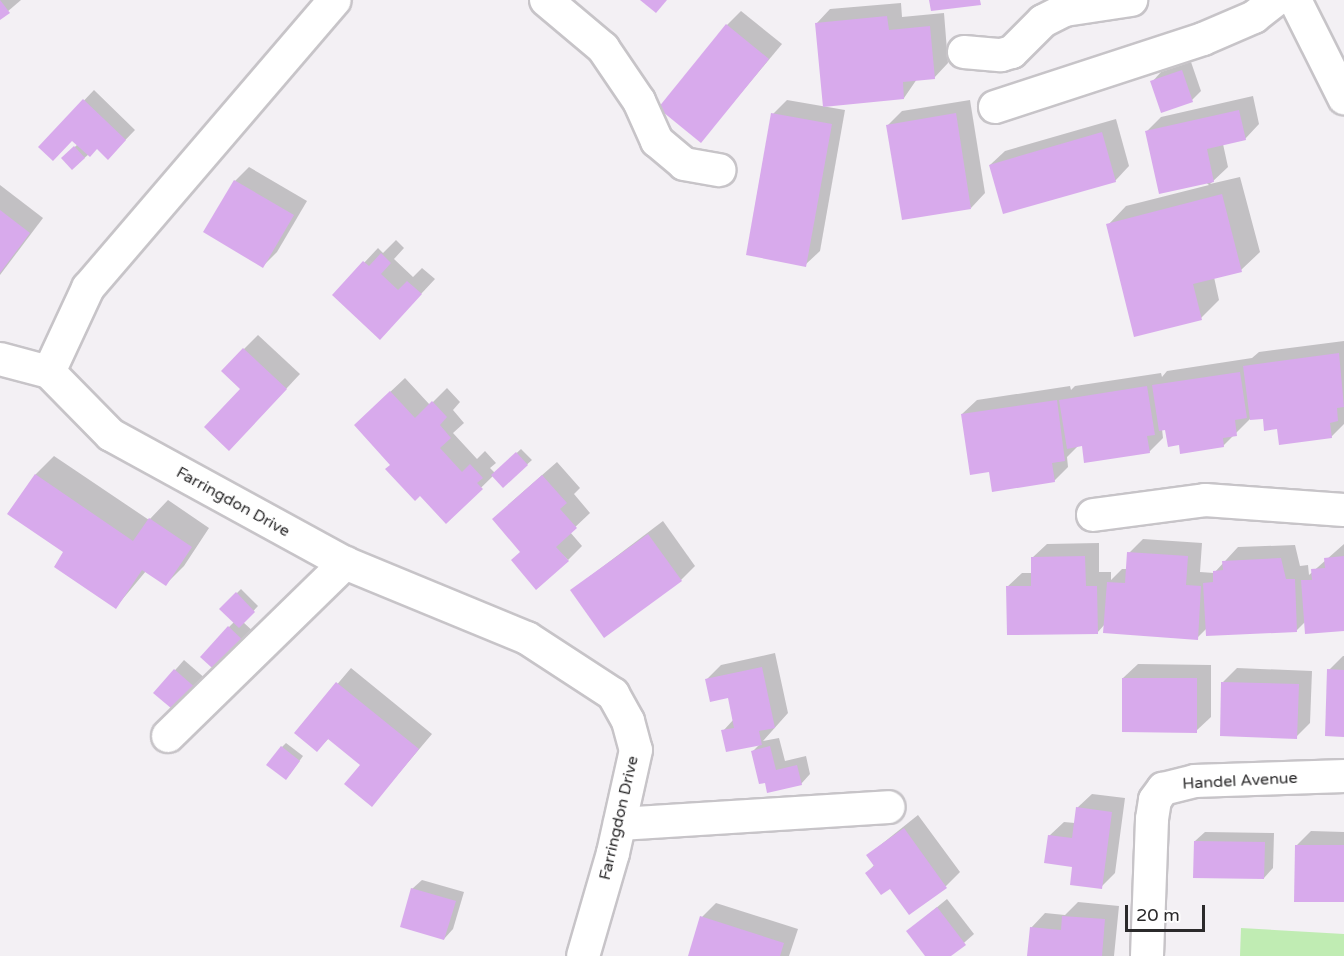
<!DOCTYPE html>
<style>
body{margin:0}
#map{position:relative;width:1344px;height:956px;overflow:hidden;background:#f3f0f4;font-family:"Varela Round",sans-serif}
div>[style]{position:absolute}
.green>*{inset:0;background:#c0ecb3}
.shadow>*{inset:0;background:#0003}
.building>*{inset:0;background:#d8aaec}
.roads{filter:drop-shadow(2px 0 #c7c4c8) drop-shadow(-2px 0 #c7c4c8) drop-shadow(0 2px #c7c4c8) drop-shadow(0 -2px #c7c4c8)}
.minor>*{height:32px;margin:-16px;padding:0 16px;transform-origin:16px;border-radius:16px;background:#fff}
span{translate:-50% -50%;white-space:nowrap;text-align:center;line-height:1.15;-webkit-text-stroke:4.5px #fff;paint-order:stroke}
.street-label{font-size:16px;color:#2b2a2b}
.scale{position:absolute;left:1125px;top:905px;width:80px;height:27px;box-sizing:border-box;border:3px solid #2b2a2b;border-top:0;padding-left:8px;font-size:18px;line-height:21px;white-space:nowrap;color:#2b2a2b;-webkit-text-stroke:4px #fff;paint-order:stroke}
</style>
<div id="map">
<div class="green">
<div style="clip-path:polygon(1241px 928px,1344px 934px,1344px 956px,1240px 956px)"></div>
</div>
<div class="shadow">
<div style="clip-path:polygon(0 0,21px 0,0 18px)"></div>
<div style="clip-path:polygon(901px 3px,902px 17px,944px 13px,948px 63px,934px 78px,917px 79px,904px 98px,816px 24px,830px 9px)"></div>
<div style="clip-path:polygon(741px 11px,782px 44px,701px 141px,727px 25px)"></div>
<div style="clip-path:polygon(1191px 62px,1201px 91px,1192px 100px,1152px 82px,1161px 72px)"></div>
<div style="clip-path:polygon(94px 90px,135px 130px,108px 158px,97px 147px,73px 168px,63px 158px,78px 144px,72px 139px,40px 147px)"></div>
<div style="clip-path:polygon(1253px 96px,1259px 124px,1245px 139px,1223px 144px,1228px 167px,1210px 184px,1240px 177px,1260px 252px,1241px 270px,1214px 277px,1219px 300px,1201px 318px,1108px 225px,1126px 206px,1209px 185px,1147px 131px,1161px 117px)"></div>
<div style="clip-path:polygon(787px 100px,845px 110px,820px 251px,805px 265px,773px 114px)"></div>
<div style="clip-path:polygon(970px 100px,985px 193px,971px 208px,888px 125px,902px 111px)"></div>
<div style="clip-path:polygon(1116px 119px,1129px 166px,1115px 181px,990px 165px,1005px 151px)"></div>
<div style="clip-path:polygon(249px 167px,307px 201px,277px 252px,263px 266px,235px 181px)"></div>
<div style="clip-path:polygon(0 185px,43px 218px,0 275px)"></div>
<div style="clip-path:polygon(396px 240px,404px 248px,394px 259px,413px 277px,422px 268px,435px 279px,394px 323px,334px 295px,378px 248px,383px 253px)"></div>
<div style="clip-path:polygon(258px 335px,300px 374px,243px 435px,244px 349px)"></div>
<div style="clip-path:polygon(1344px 341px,1344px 424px,1331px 437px,1278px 427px,1264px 417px,1250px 419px,1223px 446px,1162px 429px,1163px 438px,1149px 452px,1079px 445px,1067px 457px,1068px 467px,1054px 481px,990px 470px,962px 414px,977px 400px,1070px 386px,1071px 390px,1075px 386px,1161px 373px,1162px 377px,1167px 371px,1252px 358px,1259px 352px)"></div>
<div style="clip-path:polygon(405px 378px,430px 405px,447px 388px,460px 402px,453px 410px,464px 423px,453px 433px,477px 459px,485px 451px,496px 463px,490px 468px,495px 473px,521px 449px,532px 460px,503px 486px,494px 475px,446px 522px,392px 464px,370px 411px)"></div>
<div style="clip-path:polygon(54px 456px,149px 520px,168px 500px,209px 528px,184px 566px,166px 584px,146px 571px,116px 607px,66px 552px,9px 514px,36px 474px)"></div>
<div style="clip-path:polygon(557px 462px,580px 488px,574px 494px,590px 513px,570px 532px,582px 546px,568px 560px,508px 505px)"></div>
<div style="clip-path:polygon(663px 521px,695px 566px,681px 580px,572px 590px)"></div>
<div style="clip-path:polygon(1143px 539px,1202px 543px,1200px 572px,1214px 573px,1238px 547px,1295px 545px,1300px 566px,1308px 565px,1309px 575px,1344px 544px,1344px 630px,1305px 622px,1297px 630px,1207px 628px,1197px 638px,1105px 624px,1097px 633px,1007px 587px,1022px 573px,1033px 573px,1032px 558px,1047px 544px,1099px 543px,1099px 572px,1111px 572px,1111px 580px,1122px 569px,1128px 569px,1129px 553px)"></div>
<div style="clip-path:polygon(241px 589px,258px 606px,243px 622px,257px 635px,230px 665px,229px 627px,234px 622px,221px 609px)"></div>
<div style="clip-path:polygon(775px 653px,788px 713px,763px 741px,779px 738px,785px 761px,806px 756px,810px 774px,801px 784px,769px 791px,753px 751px,761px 743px,723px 731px,734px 719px,729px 696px,707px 679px,721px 665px)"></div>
<div style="clip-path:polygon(1343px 656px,1344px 656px,1344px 735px,1329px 670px)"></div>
<div style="clip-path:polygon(184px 660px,207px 680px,187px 703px,155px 693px)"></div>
<div style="clip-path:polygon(1138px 664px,1211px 665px,1211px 717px,1196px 731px,1123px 678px)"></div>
<div style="clip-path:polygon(351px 668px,432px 734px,372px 805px,362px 765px,329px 738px,317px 750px,296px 733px)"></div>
<div style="clip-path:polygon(1237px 668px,1312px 671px,1310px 723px,1296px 737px,1223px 682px)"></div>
<div style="clip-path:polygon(286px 743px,303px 756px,290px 774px,282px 747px)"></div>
<div style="clip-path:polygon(1092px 794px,1125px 798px,1115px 873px,1101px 887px,1073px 866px,1049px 836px,1064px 822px,1075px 823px,1077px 808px)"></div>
<div style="clip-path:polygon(918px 815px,960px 872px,946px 886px,890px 887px,867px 873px,875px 864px,868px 855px)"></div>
<div style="clip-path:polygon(1311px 831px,1344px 832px,1344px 900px,1297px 845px)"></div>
<div style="clip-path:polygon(1205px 832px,1274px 833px,1273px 868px,1264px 878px,1195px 841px)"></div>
<div style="clip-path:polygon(422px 880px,464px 892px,453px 929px,444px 939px,412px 889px)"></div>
<div style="clip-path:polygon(947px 899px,974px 934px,949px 956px,927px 956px,908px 931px)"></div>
<div style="clip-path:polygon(1078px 902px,1119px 906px,1114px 956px,1029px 956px,1031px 928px,1045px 913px,1065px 915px)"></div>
<div style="clip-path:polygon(716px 903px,798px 929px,789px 956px,690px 956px,702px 917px)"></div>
</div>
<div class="building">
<div style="clip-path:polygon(0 0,10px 13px,0 20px)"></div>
<div style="clip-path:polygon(640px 0,667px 0,656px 13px)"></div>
<div style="clip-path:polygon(929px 0,980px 0,981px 5px,931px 11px)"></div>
<div style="clip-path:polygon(887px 16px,889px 30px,930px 26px,935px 79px,903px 82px,904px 99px,823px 107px,815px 23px)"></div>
<div style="clip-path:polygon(726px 24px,769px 59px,701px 143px,658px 108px)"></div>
<div style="clip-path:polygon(1182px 70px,1193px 102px,1161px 113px,1150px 81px)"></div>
<div style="clip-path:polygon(83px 99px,126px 140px,108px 160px,97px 149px,90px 157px,72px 141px,53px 161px,38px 147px)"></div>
<div style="clip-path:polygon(1239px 110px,1246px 140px,1207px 149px,1214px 182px,1159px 194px,1145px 131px)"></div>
<div style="clip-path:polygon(771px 113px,832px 124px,806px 267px,746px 255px)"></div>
<div style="clip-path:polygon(956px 113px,971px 209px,902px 220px,886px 125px)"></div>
<div style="clip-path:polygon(1102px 132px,1116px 182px,1003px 214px,989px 165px)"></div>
<div style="clip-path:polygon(74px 146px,85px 158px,72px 170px,61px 158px)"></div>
<div style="clip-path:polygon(234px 180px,294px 215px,263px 268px,203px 232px)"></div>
<div style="clip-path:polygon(1222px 194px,1242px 272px,1193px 284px,1202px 320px,1134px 337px,1106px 224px)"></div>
<div style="clip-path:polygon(0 210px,30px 233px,0 273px)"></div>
<div style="clip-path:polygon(381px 253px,391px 263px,381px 274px,398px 290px,407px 281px,422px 294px,380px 340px,332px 295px,363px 261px,369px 266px)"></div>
<div style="clip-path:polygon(243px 348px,287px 389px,229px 451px,204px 427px,240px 389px,221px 371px)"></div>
<div style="clip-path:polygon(1339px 353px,1344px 407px,1337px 408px,1338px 421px,1330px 423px,1332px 438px,1279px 445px,1277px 429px,1264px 431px,1263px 419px,1250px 420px,1243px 366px)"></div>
<div style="clip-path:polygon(1240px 372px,1247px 418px,1235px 420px,1237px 436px,1223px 438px,1224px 447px,1180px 454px,1179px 445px,1168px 447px,1165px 430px,1159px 431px,1152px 385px)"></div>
<div style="clip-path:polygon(1147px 386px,1155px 435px,1147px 436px,1150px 453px,1084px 463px,1082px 446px,1067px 449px,1059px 400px)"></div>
<div style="clip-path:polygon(390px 391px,415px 418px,432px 401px,447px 417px,440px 425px,451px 438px,440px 448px,462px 472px,470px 464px,483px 478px,477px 483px,483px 489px,446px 524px,420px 496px,415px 501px,385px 469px,390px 465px,354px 425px)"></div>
<div style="clip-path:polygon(1057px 400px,1065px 461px,1052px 463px,1055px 482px,992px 492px,989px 472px,970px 475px,961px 414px)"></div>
<div style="clip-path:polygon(516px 452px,528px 465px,503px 488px,491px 475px)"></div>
<div style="clip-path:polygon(35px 474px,133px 541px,149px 518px,192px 547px,166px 586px,142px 570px,116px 609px,54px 567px,63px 552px,7px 514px)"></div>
<div style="clip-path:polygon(542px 475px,567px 503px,560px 509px,577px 528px,556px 547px,569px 561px,536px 590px,511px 560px,520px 552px,492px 519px)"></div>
<div style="clip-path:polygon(648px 534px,682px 581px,604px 638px,570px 590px)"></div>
<div style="clip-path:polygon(1127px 552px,1188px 556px,1186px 585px,1201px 586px,1198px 640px,1103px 633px,1107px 582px,1125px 583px)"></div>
<div style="clip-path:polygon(1085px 556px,1086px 586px,1097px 586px,1098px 634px,1007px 635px,1006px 586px,1031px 586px,1031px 557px)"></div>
<div style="clip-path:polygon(1344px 556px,1344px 631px,1305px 634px,1301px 580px,1312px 580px,1311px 569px,1325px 568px,1324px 558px)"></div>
<div style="clip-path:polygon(1281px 558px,1286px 579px,1295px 579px,1297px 632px,1206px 636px,1203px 583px,1213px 582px,1213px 571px,1223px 570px,1222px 561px)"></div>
<div style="clip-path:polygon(236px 592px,255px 612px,239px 628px,219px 609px)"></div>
<div style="clip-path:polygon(228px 626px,249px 646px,221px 676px,200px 657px)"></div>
<div style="clip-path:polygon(762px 667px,775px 728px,759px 731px,762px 745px,726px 752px,721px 730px,734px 728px,728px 698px,710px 702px,705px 679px)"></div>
<div style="clip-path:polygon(174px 669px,198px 690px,178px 714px,153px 693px)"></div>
<div style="clip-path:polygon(1327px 669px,1344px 670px,1344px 737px,1325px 736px)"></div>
<div style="clip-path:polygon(1122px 678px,1197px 678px,1197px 733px,1122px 732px)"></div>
<div style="clip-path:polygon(336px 682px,419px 749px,372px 807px,344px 784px,360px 765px,328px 739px,317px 752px,294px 733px)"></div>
<div style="clip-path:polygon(1221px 682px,1299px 684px,1297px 739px,1220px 736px)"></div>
<div style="clip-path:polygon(281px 746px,300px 761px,286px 780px,266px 765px)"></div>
<div style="clip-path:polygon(770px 746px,776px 770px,797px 765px,802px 785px,767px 793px,765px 783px,759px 784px,751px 751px)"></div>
<div style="clip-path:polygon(1076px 807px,1112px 812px,1102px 889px,1070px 885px,1072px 867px,1044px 863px,1048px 835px,1072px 838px)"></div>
<div style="clip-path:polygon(904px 828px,947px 888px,909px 915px,890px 889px,881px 895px,865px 873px,874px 866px,866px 855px)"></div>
<div style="clip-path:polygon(1194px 841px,1265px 842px,1264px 879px,1193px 878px)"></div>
<div style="clip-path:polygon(1295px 845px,1344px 845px,1344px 902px,1294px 902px)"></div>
<div style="clip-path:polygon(411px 888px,456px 901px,444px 940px,400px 927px)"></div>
<div style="clip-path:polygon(937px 907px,966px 945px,951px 956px,925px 956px,906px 931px)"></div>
<div style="clip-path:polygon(700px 916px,784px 943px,780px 956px,688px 956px)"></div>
<div style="clip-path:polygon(1062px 916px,1105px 919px,1102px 956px,1027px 956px,1030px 927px,1061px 930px)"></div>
</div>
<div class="roads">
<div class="minor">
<div style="left:546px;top:0;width:75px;rotate:40.1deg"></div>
<div style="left:603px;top:48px;width:64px;rotate:55.8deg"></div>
<div style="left:639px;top:101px;width:44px;rotate:65.8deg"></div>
<div style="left:657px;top:141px;width:35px;rotate:40deg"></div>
<div style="left:684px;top:164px;width:36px;rotate:10deg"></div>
<div style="left:1295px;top:0;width:110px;rotate:63.4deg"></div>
<div style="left:964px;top:52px;width:37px;rotate:5deg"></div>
<div style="left:1001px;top:55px;width:11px;rotate:-15deg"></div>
<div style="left:1012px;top:52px;width:44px;rotate:-45deg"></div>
<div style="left:1043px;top:21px;width:25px;rotate:-27deg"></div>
<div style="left:1065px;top:10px;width:67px;rotate:-8.6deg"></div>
<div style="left:995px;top:107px;width:219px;rotate:-18.1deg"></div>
<div style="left:1203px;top:39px;width:56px;rotate:-23.3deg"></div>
<div style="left:1254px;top:17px;width:28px;rotate:-38deg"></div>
<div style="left:0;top:359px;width:51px;rotate:14.9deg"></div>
<div style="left:49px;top:372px;width:88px;rotate:45.5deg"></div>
<div style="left:111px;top:435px;width:267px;rotate:28.7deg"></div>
<div style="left:345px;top:563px;width:197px;rotate:22.4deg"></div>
<div style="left:527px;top:638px;width:103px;rotate:33.1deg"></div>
<div style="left:613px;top:694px;width:31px;rotate:61deg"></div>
<div style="left:628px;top:721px;width:30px;rotate:75deg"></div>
<div style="left:636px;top:750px;width:106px;rotate:102.6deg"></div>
<div style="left:613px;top:853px;width:107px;rotate:106.2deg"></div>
<div style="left:49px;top:372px;width:93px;rotate:-65.1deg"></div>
<div style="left:88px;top:288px;width:379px;rotate:-49.4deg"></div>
<div style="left:1093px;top:515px;width:113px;rotate:-7.6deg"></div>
<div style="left:1205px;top:500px;width:139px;rotate:4.1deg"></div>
<div style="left:168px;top:736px;width:248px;rotate:-44.3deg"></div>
<div style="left:620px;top:824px;width:269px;rotate:-3.6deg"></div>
<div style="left:1147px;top:956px;width:137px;rotate:-87.9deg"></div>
<div style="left:1152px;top:819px;width:19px;rotate:-81deg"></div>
<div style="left:1155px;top:800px;width:14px;rotate:-54deg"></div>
<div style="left:1163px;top:789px;width:33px;rotate:-14deg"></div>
<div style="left:1195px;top:781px;width:149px;rotate:-1.9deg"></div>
</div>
</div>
<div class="street-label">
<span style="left:233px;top:502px;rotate:29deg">Farringdon Drive</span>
<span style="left:1240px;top:781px;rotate:-3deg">Handel Avenue</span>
<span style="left:619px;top:818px;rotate:-77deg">Farringdon Drive</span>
</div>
<div class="scale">20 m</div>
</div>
